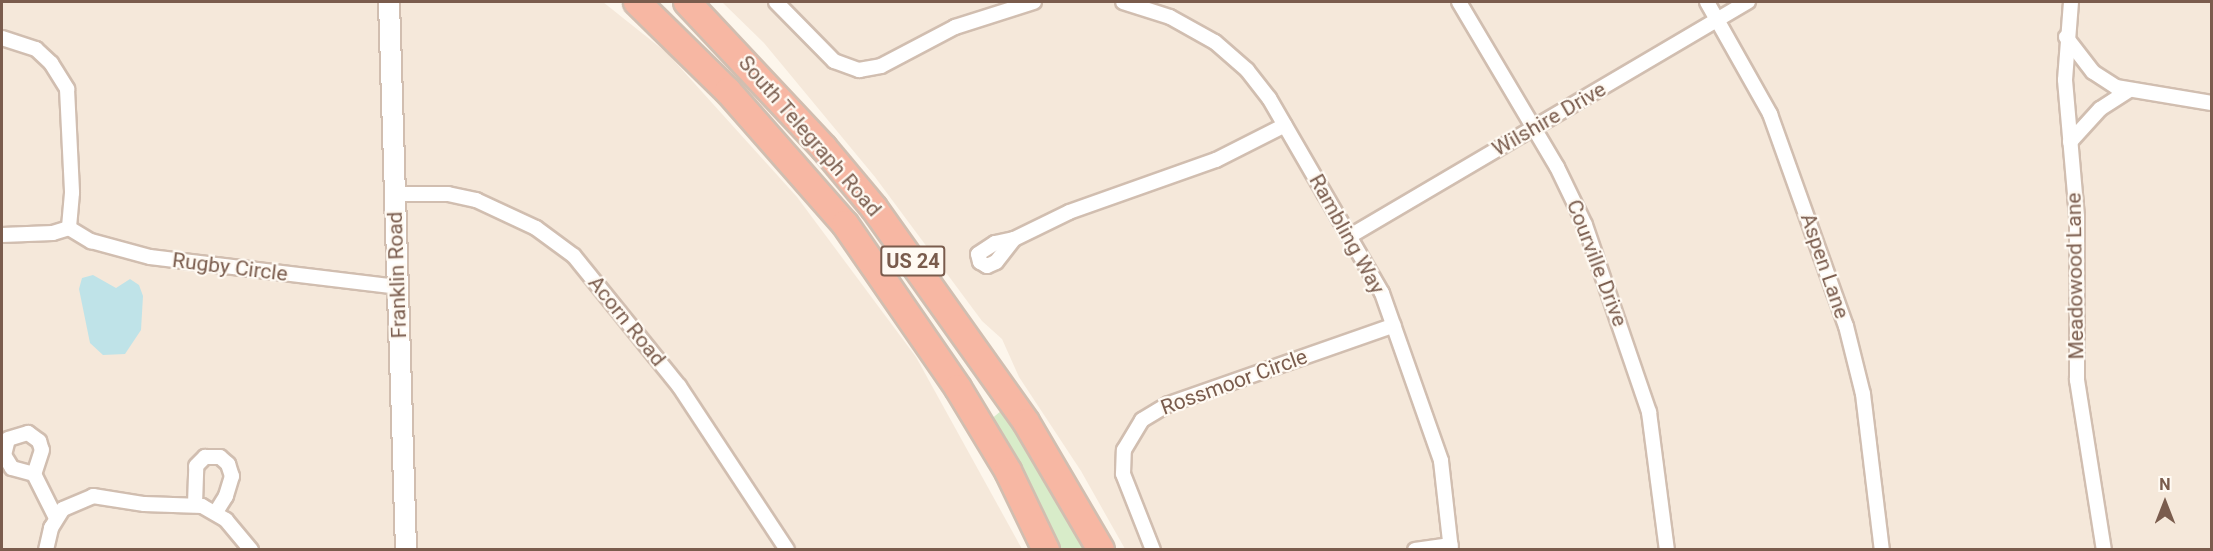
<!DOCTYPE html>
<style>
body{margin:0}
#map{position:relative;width:2213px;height:551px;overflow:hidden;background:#fdf6ec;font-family:Roboto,sans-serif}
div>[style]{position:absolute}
.residential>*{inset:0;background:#f5e8da}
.green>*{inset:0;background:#d8ecc9}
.water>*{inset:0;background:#bfe3e8}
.roads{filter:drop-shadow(2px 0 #d1beb0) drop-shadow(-2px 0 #d1beb0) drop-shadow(0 2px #d1beb0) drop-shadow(0 -2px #d1beb0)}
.street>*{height:14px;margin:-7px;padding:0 7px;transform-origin:7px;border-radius:7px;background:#fff}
.secondary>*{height:20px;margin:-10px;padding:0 10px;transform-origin:10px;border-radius:10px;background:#fff}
.highway>*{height:26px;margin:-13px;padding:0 13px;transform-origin:13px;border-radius:13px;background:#f7b7a3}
span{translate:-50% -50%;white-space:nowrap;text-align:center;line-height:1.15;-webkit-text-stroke:4.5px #fffaf3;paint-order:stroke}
.shield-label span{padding:2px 4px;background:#fffaf3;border:2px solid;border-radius:4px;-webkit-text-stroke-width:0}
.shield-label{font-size:20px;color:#7a5c4d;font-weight:700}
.street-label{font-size:21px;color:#7a5c4d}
.frame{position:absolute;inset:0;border:3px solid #7a5c4d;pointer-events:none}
.north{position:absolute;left:2135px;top:473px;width:60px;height:60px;-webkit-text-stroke:4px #fffaf3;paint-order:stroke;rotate:0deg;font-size:16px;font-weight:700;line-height:24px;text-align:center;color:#7a5c4d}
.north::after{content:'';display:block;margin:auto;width:21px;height:27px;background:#7a5c4d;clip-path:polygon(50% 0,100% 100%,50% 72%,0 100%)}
</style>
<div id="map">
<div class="residential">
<div style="clip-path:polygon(2px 2px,382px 2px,398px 549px,2px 549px)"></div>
<div style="clip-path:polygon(397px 2px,603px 2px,667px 53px,797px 197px,916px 357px,1022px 549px,416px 549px)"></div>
<div style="clip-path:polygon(722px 2px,2211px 2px,2211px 549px,1125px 549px,1081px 471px,1019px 377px,1002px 339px,982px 321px,875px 177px,764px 43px)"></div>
</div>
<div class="green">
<div style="clip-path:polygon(1001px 411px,1061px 504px,1086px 549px,1062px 549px,1017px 460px,990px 420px)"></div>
</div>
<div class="water">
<div style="clip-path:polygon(93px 275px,116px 288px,130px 279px,139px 285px,143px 296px,141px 330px,125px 354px,103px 355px,90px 343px,79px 289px,82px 278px)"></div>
</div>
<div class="roads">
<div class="street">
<div style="left:776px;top:2px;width:83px;rotate:45.5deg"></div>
<div style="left:834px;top:61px;width:27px;rotate:20deg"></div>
<div style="left:859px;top:70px;width:22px;rotate:-10deg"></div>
<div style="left:881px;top:66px;width:84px;rotate:-27.8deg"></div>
<div style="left:955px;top:27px;width:83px;rotate:-17.6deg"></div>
<div style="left:1123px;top:2px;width:49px;rotate:17.7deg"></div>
<div style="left:1170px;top:17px;width:51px;rotate:29.1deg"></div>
<div style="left:1215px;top:42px;width:43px;rotate:41.2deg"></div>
<div style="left:1247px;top:70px;width:36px;rotate:52deg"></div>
<div style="left:1269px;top:98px;width:225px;rotate:59.9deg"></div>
<div style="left:1382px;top:293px;width:178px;rotate:70.6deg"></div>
<div style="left:1441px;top:461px;width:90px;rotate:83.6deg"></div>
<div style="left:1459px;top:2px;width:192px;rotate:59.3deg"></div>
<div style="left:1557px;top:167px;width:64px;rotate:64.2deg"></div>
<div style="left:1585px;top:225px;width:198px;rotate:71.1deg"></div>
<div style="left:1649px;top:412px;width:139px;rotate:82.6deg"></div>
<div style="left:1707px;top:2px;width:129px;rotate:60.6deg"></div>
<div style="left:1770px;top:114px;width:225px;rotate:70.3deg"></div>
<div style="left:1846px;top:326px;width:70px;rotate:76deg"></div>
<div style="left:1863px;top:394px;width:157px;rotate:83.1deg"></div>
<div style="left:2071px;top:2px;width:78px;rotate:94.4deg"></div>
<div style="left:2065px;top:80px;width:138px;rotate:85deg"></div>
<div style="left:2077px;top:217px;width:163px;rotate:90deg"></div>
<div style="left:2077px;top:380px;width:172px;rotate:81deg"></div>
<div style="left:2066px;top:37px;width:44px;rotate:52.4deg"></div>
<div style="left:2093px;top:72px;width:27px;rotate:33deg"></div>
<div style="left:2116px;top:87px;width:97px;rotate:9.5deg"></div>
<div style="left:2px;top:38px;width:36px;rotate:18deg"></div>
<div style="left:36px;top:49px;width:21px;rotate:43deg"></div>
<div style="left:51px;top:63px;width:31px;rotate:58deg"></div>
<div style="left:67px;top:89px;width:104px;rotate:87.2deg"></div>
<div style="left:72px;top:193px;width:35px;rotate:95deg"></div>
<div style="left:69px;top:228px;width:17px;rotate:163deg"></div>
<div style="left:53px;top:233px;width:51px;rotate:177.8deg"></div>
<div style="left:2070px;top:142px;width:45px;rotate:-47.7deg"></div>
<div style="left:2100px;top:109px;width:33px;rotate:-33deg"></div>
<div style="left:395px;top:194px;width:53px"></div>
<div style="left:448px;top:194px;width:29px;rotate:12deg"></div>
<div style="left:476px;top:200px;width:66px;rotate:25deg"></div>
<div style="left:536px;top:228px;width:47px;rotate:36.4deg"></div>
<div style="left:574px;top:256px;width:167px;rotate:51.1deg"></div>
<div style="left:679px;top:386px;width:196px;rotate:56.6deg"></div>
<div style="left:69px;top:228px;width:26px;rotate:31deg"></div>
<div style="left:91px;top:241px;width:61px;rotate:15.2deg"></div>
<div style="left:150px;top:257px;width:249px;rotate:6.9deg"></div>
<div style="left:1350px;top:236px;width:462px;rotate:-30.5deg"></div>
<div style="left:1014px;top:239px;width:29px;rotate:128deg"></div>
<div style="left:996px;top:262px;width:10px;rotate:156deg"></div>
<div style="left:987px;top:266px;width:8px;rotate:-150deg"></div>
<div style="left:980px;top:262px;width:8px;rotate:-104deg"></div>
<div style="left:978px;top:254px;width:20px;rotate:-33deg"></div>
<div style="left:995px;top:243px;width:19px;rotate:-12deg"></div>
<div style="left:1014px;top:239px;width:61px;rotate:-26.1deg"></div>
<div style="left:1069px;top:212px;width:156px;rotate:-19.5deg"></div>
<div style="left:1216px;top:160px;width:77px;rotate:-26.9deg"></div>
<div style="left:28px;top:433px;width:14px;rotate:36deg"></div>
<div style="left:39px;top:441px;width:9px;rotate:72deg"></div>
<div style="left:42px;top:450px;width:25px;rotate:108deg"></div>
<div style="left:34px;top:474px;width:23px;rotate:-165deg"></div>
<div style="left:12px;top:468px;width:15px;rotate:-122deg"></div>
<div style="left:4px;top:455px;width:16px;rotate:-76deg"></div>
<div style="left:8px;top:439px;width:21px;rotate:-17deg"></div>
<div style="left:34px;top:474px;width:49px;rotate:63.4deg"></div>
<div style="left:195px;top:504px;width:38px;rotate:-88deg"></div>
<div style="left:196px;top:466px;width:13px;rotate:-45deg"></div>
<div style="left:205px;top:457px;width:15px"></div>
<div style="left:220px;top:457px;width:11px;rotate:41deg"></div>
<div style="left:228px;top:464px;width:13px;rotate:72deg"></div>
<div style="left:232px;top:476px;width:21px;rotate:107deg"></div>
<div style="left:226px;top:496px;width:19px;rotate:122deg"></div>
<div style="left:46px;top:550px;width:23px;rotate:-77deg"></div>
<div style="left:51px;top:528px;width:22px;rotate:-58deg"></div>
<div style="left:63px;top:509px;width:33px;rotate:-23deg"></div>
<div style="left:93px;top:496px;width:52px;rotate:8.9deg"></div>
<div style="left:144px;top:504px;width:58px;rotate:2deg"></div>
<div style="left:202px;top:506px;width:28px;rotate:30deg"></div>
<div style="left:226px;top:520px;width:39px;rotate:50deg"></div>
<div style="left:1153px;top:550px;width:82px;rotate:-111.5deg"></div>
<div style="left:1123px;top:474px;width:24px;rotate:-88deg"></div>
<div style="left:1124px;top:450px;width:35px;rotate:-59deg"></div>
<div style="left:1142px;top:420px;width:31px;rotate:-31deg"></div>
<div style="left:1169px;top:404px;width:238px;rotate:-19.3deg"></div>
<div style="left:1415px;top:550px;width:36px;rotate:-8deg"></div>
</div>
<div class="secondary">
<div style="left:389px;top:2px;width:548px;rotate:88.22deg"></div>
</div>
<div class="highway">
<div style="left:637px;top:2px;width:127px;rotate:44.4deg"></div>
<div style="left:728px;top:91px;width:177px;rotate:48.7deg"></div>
<div style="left:845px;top:224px;width:199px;rotate:55.4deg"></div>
<div style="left:958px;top:388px;width:97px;rotate:58.9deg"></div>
<div style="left:1008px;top:471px;width:88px;rotate:64.3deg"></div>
<div style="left:687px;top:2px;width:200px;rotate:46.8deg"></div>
<div style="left:824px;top:148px;width:78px;rotate:50.2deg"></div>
<div style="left:874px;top:208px;width:262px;rotate:54.6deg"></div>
<div style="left:1026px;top:422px;width:148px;rotate:59.6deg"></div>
</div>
</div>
<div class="shield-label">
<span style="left:913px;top:261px">US 24</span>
</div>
<div class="street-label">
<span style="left:1549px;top:119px;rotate:-30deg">Wilshire Drive</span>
<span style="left:810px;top:136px;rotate:49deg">South Telegraph Road</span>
<span style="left:1347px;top:234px;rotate:61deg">Rambling Way</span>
<span style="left:1597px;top:263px;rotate:69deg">Courville Drive</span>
<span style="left:1825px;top:266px;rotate:71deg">Aspen Lane</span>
<span style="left:230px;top:267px;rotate:7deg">Rugby Circle</span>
<span style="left:397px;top:275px;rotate:-92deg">Franklin Road</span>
<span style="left:2075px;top:276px;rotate:-91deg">Meadowood Lane</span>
<span style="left:627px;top:321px;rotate:51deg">Acorn Road</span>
<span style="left:1234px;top:382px;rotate:-20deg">Rossmoor Circle</span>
</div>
<div class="frame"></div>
<div class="north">N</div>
</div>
